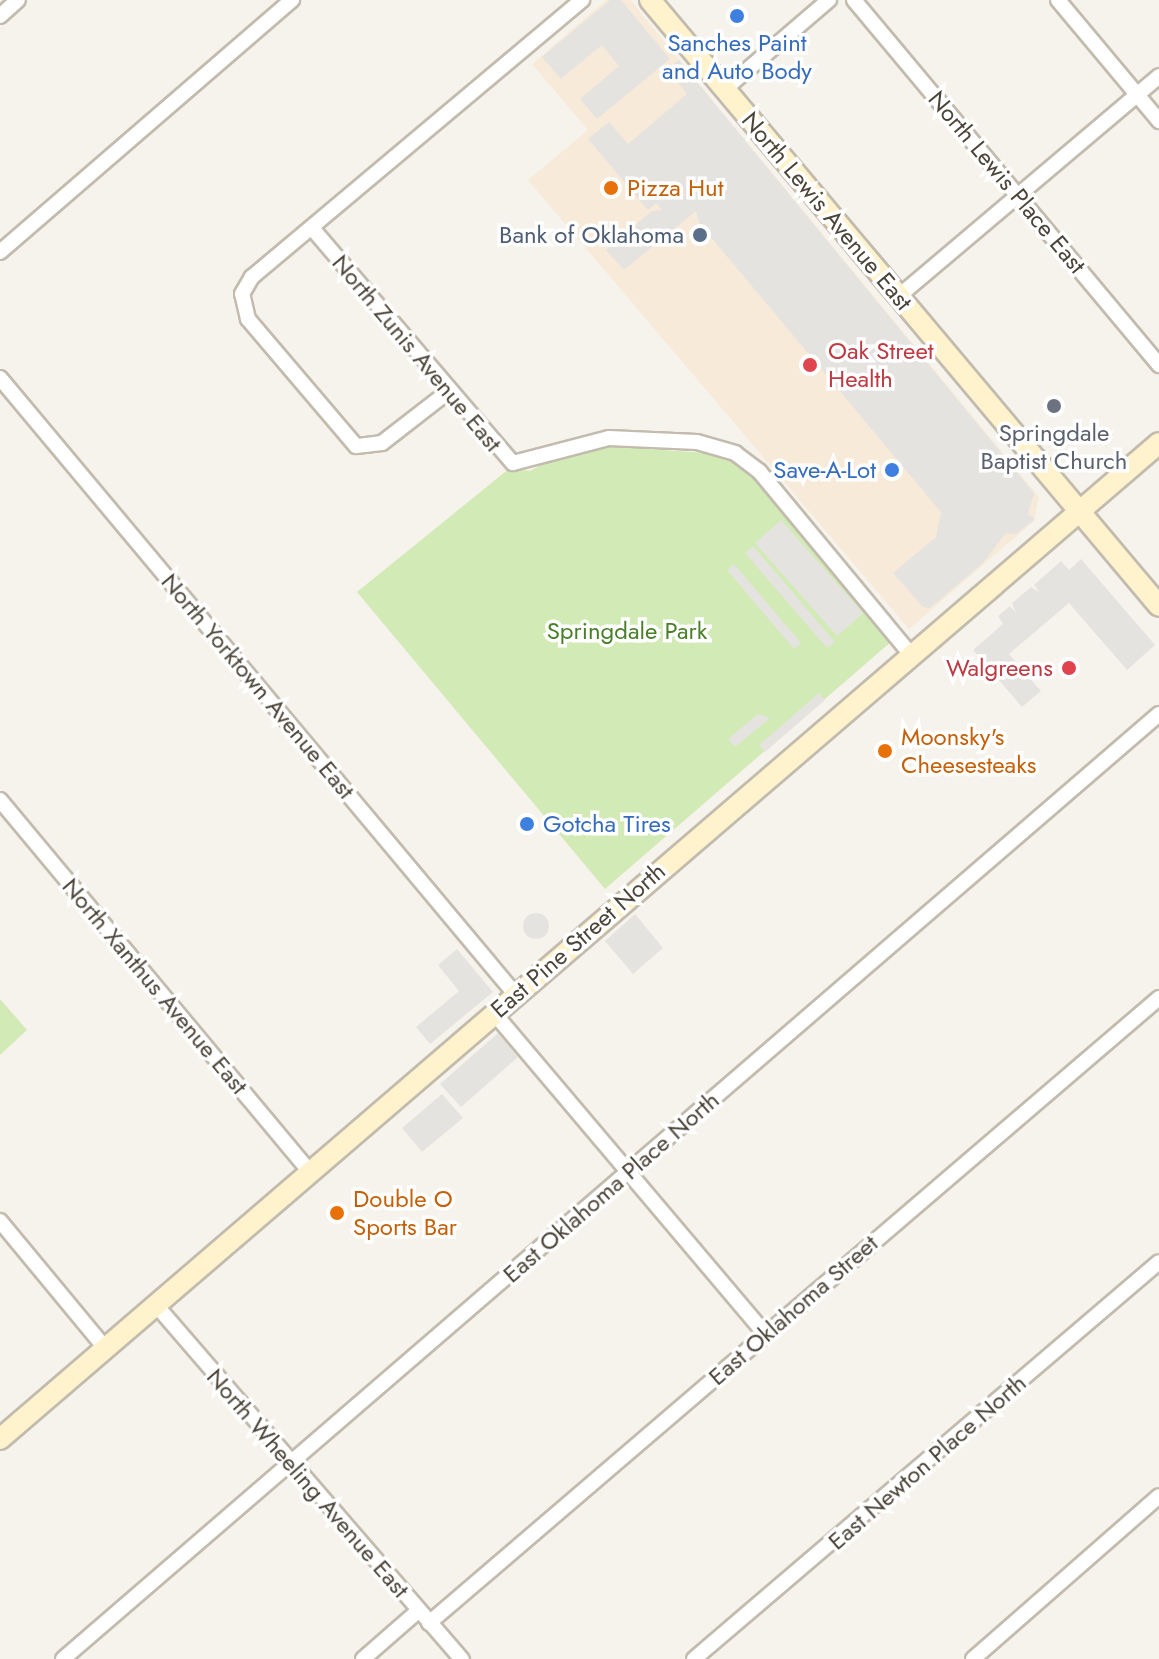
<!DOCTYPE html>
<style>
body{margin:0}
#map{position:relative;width:1159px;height:1659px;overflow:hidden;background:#f6f3ec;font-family:Jost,sans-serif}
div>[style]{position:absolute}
.commercial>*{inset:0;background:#f7ead8}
.green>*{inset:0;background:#d2eab5}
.parking>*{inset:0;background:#e5e3e0}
.round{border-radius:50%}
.roads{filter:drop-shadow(2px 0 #c2bbae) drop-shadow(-2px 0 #c2bbae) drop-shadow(0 2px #c2bbae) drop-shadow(0 -2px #c2bbae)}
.street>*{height:14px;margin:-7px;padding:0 7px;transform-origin:7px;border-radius:7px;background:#fff}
.secondary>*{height:20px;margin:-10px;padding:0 10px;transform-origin:10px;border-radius:10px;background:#fff3cd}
.dots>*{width:22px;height:22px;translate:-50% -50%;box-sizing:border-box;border:4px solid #fff;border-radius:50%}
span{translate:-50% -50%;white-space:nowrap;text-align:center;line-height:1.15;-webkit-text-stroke:7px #fff;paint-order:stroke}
.shop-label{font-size:24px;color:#366cbe}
.right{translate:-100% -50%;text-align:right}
.left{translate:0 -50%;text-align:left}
.street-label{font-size:24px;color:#4b4439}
.food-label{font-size:24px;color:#c56008}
.service-label{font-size:24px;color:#4e5e75}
.health-label{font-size:24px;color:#be3a42}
.worship-label{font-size:24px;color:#5b616d}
.park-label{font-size:24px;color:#4a7f2a}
</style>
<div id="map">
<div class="commercial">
<div style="clip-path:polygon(606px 0,630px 0,1039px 497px,1034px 521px,909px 629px,528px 180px,588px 130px,532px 64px)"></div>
</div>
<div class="green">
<div style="clip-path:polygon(606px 446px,720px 454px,745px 467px,892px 641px,605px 889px,357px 592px,510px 468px,530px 471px,555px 457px)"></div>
<div style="clip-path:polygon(0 999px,27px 1030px,0 1055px)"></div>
</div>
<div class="parking">
<div style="clip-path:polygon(610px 0,621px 0,670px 59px,597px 119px,580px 99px,619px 66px,602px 45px,561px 79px,542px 57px)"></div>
<div style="clip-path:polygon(679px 60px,1034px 493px,1028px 514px,1035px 519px,1016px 534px,1006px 533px,983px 563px,930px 608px,923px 607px,893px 573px,936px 537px,941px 512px,699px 223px,696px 211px,624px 270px,606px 250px,652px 211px,662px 210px,656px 203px,648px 210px,588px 139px,609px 122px,628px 144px,687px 94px,667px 69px)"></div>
<div style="clip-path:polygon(781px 520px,863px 613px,837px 636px,755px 543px)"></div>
<div style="clip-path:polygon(753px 546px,835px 642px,827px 648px,745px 553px)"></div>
<div style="clip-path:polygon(1081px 559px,1155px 645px,1127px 670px,1069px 603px,1009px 654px,1041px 691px,1022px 707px,973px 650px,1003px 624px,998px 616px,1010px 606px,1016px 613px,1012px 603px,1031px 587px,1039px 592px,1034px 585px,1061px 561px,1069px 570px)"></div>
<div style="clip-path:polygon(734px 564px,801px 643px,794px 649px,727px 570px)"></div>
<div style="clip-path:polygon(819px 693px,825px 700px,765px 752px,759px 745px)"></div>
<div style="clip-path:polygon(758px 714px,770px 718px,735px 747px,728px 739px)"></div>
<div class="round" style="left:523px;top:913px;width:26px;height:26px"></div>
<div style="clip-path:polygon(635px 914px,663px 948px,633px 974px,605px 941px)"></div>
<div style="clip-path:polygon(457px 949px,493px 992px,430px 1044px,416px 1027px,459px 991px,438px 965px)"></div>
<div style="clip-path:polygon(498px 1033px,518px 1057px,461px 1107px,440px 1084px)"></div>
<div style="clip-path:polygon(442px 1094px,463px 1118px,422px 1152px,402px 1128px)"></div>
</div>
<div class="roads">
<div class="street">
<div style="left:854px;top:0;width:476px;rotate:50.1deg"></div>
<div style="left:1058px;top:0;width:158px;rotate:50.1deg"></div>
<div style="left:0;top:16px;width:24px;rotate:-42deg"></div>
<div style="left:725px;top:89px;width:137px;rotate:-40.6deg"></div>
<div style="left:312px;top:228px;width:309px;rotate:49.5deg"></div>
<div style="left:513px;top:463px;width:99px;rotate:-14.6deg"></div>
<div style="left:609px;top:438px;width:88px;rotate:2.6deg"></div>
<div style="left:697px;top:442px;width:40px;rotate:16deg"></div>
<div style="left:735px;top:453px;width:30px;rotate:37deg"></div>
<div style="left:759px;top:471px;width:239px;rotate:50.4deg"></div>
<div style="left:0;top:252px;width:386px;rotate:-40.8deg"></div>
<div style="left:899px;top:296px;width:341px;rotate:-40.2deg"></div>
<div style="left:0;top:378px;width:803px;rotate:50.1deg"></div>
<div style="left:449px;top:391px;width:85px;rotate:142.2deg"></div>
<div style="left:382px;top:443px;width:26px;rotate:173deg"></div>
<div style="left:356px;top:446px;width:167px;rotate:-130.4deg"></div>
<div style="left:248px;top:319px;width:26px;rotate:-103deg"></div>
<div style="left:242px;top:294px;width:20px;rotate:-60deg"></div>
<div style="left:252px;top:277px;width:431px;rotate:-40deg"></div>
<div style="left:0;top:800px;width:483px;rotate:50.2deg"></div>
<div style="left:494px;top:1013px;width:420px;rotate:49.8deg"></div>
<div style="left:0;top:1221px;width:165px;rotate:50.4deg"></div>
<div style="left:156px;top:1305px;width:468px;rotate:49.2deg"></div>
<div style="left:429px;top:1623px;width:961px;rotate:-40.57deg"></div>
<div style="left:63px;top:1659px;width:1447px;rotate:-40.77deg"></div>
<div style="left:363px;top:1659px;width:73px;rotate:-41.1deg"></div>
<div style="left:694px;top:1659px;width:611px;rotate:-40.49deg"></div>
<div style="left:973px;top:1659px;width:247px;rotate:-41.2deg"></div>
</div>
<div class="secondary">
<div style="left:650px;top:0;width:791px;rotate:49.97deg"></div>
<div style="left:0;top:1439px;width:1528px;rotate:-40.67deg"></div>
</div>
</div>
<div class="dots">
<div style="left:737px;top:16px;background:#3f7fe0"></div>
<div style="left:611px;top:188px;background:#e8710a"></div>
<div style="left:700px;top:235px;background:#5c6f8a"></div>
<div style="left:810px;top:365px;background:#e0444e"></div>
<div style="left:1054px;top:406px;background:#6b7280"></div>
<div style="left:892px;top:470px;background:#3f7fe0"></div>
<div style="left:1069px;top:668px;background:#e0444e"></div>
<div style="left:885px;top:751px;background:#e8710a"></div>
<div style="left:527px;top:824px;background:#3f7fe0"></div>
<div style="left:337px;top:1213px;background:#e8710a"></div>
</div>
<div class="shop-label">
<span style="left:737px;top:57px">Sanches Paint<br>and Auto Body</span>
<span class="right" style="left:876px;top:470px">Save-A-Lot</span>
<span class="left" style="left:543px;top:824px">Gotcha Tires</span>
</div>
<div class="street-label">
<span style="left:1007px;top:182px;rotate:50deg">North Lewis Place East</span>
<span style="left:827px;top:211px;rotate:50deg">North Lewis Avenue East</span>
<span style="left:417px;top:353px;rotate:50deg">North Zunis Avenue East</span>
<span style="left:258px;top:686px;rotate:50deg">North Yorktown Avenue East</span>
<span style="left:578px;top:940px;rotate:-41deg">East Pine Street North</span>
<span style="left:155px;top:986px;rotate:50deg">North Xanthus Avenue East</span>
<span style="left:611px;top:1187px;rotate:-41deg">East Oklahoma Place North</span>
<span style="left:793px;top:1310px;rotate:-41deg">East Oklahoma Street</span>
<span style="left:927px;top:1462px;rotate:-41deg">East Newton Place North</span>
<span style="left:308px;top:1483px;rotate:49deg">North Wheeling Avenue East</span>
</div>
<div class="food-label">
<span class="left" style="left:627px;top:188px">Pizza Hut</span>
<span class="left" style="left:901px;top:751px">Moonsky's<br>Cheesesteaks</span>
<span class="left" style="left:353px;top:1213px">Double O<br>Sports Bar</span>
</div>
<div class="service-label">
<span class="right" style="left:684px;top:235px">Bank of Oklahoma</span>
</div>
<div class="health-label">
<span class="left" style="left:828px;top:365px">Oak Street<br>Health</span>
<span class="right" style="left:1053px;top:668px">Walgreens</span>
</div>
<div class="worship-label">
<span style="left:1054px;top:447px">Springdale<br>Baptist Church</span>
</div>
<div class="park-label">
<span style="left:627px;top:631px">Springdale Park</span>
</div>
</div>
